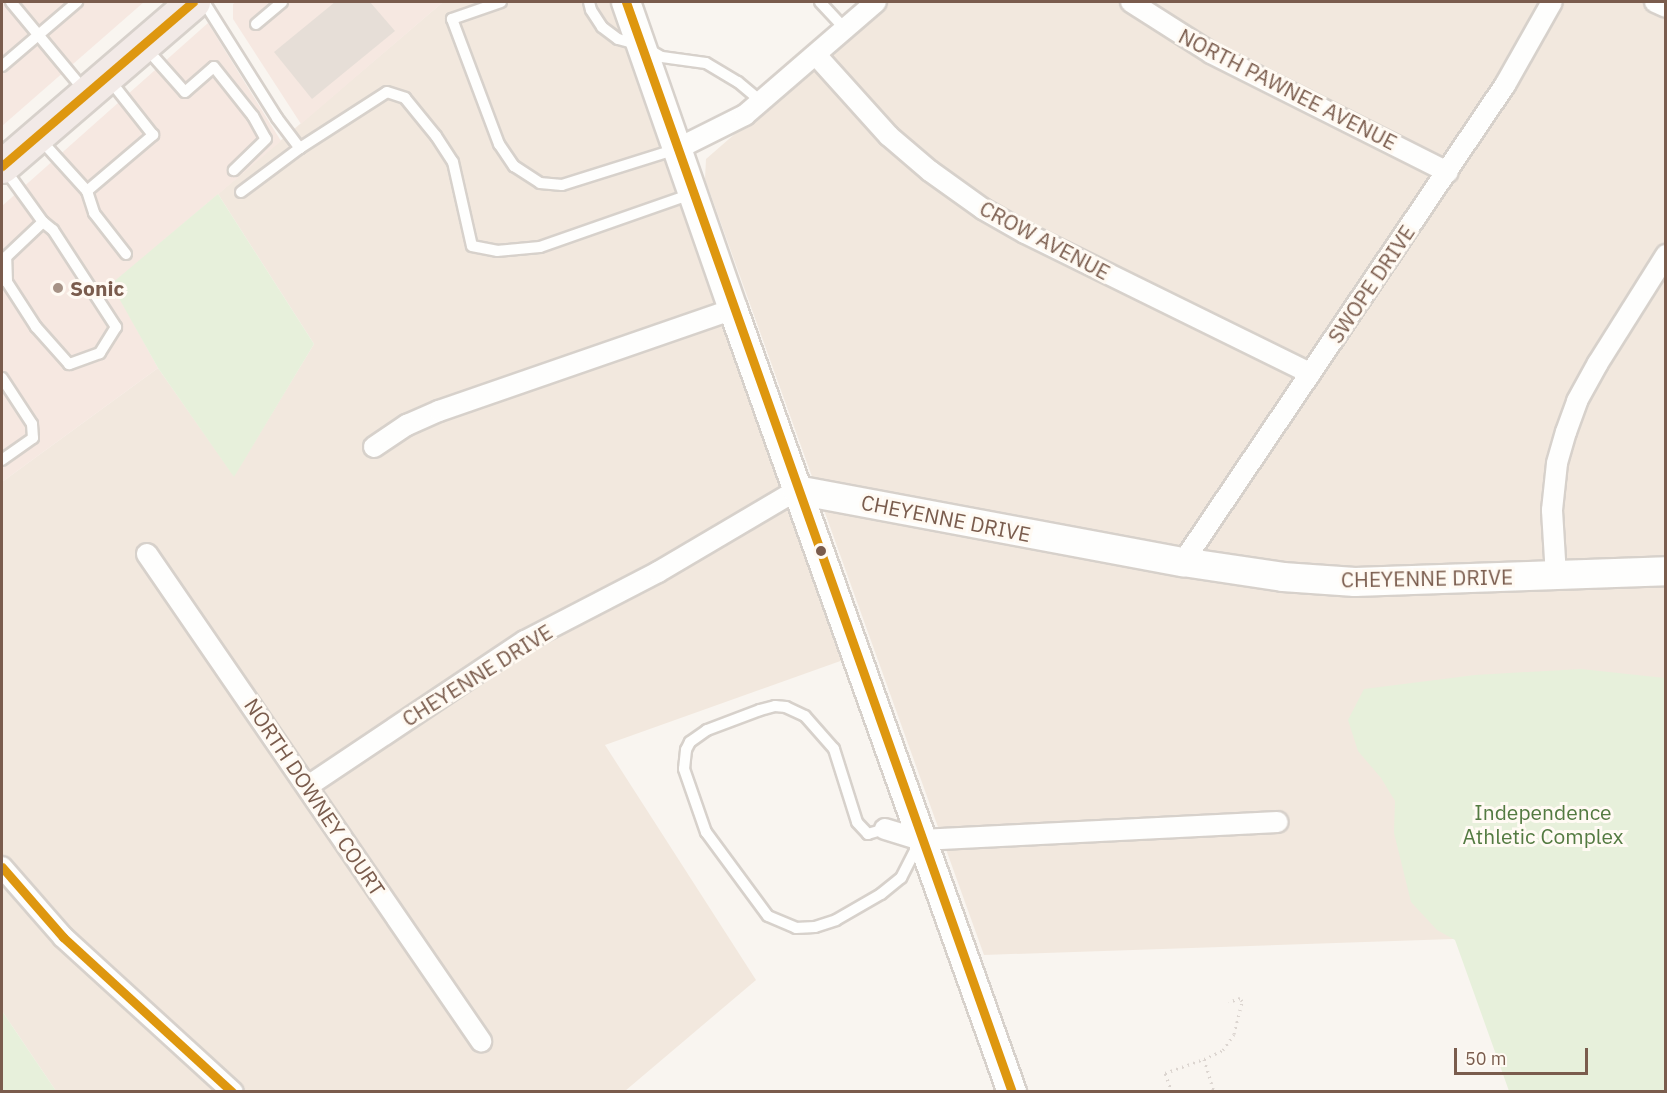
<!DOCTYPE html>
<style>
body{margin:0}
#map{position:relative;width:1667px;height:1093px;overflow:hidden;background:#f9f5f0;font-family:"IBM Plex Sans",sans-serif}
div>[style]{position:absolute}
.residential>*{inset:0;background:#f2e8de}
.commercial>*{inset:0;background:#f6e8e1}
.green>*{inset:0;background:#e7f0db}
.building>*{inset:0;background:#e6ded7}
.path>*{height:3px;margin-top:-1.5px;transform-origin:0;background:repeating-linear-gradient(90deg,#dcd5d0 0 1.5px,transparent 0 6px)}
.roads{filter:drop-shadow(2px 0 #d7d1cb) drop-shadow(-2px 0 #d7d1cb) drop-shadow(0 2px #d7d1cb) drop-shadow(0 -2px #d7d1cb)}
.lane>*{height:10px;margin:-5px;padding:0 5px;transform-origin:5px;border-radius:5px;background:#fefefd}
.street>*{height:20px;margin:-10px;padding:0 10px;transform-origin:10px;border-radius:10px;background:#fefefd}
.secondary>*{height:28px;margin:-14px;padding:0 14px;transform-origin:14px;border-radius:14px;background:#fefefd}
.highway>*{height:33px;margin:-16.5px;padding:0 16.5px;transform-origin:16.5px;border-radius:16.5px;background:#f2eae7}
.bus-1>*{height:9px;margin:-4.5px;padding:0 4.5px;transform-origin:4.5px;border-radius:4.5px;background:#de970f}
.dots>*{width:16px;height:16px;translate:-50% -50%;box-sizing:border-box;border:3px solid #fffaf3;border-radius:50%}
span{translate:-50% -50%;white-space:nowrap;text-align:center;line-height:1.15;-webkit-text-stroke:6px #fffaf3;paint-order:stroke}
.street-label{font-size:21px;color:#7a5c4d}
.poi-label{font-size:21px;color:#7a5c4d;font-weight:700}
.left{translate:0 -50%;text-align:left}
.park-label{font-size:21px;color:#537a41}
.frame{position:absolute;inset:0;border:3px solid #7a5c4d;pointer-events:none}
.scale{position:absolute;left:1454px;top:1048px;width:134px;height:27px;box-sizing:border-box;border:3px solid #7a5c4d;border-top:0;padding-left:8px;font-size:18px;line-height:21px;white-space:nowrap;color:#7a5c4d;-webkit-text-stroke:4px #fffaf3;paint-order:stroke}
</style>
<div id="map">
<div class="residential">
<div style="clip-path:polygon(443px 2px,612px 2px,846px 659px,605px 745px,756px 980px,625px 1091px,56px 1091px,2px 1011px,2px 482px,158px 368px,234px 476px,314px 344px,218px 194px)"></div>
<div style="clip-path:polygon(886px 2px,1665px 2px,1665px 699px,1453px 939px,984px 955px,705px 179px,706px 159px)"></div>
</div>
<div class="commercial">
<div style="clip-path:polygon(2px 2px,144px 2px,2px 126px)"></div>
<div style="clip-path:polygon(236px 2px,443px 2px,301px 124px,233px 19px,233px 4px)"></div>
<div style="clip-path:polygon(208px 23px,281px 141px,112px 284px,158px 368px,2px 482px,2px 206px)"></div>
</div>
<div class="green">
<div style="clip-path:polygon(218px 194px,314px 344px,234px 477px,158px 368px,111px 284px)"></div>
<div style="clip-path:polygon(1581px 669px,1665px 678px,1665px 1091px,1509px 1091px,1455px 940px,1437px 930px,1411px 902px,1394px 833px,1395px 801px,1381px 778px,1358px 751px,1348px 720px,1364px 689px,1475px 675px)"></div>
<div style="clip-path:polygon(2px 1011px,56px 1091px,2px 1091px)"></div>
</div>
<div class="building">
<div style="clip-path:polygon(335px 2px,370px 2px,395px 31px,312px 99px,274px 52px)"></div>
</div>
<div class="path">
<div style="left:1204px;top:1059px;width:21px;rotate:-25deg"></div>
<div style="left:1223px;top:1050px;width:19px;rotate:-55deg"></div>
<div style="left:1234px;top:1034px;width:34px;rotate:-76deg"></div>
<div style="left:1242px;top:1001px;width:4px;rotate:-124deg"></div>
<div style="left:1240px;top:998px;width:12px;rotate:160deg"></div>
<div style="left:1172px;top:1092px;width:20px;rotate:-110deg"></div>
<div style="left:1165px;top:1073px;width:41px;rotate:-19.7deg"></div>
<div style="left:1204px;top:1059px;width:34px;rotate:73deg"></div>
</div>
<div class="roads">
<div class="lane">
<div style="left:11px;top:2px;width:114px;rotate:50.3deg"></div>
<div style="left:204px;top:2px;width:137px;rotate:57.8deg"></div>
<div style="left:277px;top:118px;width:38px;rotate:53deg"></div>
<div style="left:300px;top:148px;width:103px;rotate:-32.8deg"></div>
<div style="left:387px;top:92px;width:19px;rotate:18deg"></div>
<div style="left:405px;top:98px;width:49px;rotate:50.8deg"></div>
<div style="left:436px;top:136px;width:31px;rotate:57deg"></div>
<div style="left:453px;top:162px;width:86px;rotate:77.3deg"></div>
<div style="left:472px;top:246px;width:25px;rotate:11deg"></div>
<div style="left:497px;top:251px;width:43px;rotate:-5.3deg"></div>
<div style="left:540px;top:247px;width:160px;rotate:-19.3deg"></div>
<div style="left:501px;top:2px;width:52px;rotate:160.9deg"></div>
<div style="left:452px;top:19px;width:134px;rotate:69.4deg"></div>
<div style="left:499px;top:144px;width:27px;rotate:56deg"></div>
<div style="left:514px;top:166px;width:31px;rotate:33deg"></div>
<div style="left:540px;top:183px;width:22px;rotate:5deg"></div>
<div style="left:562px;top:185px;width:121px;rotate:-17.4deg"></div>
<div style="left:589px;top:2px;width:8px;rotate:76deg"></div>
<div style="left:591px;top:10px;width:20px;rotate:57deg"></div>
<div style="left:602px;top:27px;width:20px;rotate:37deg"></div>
<div style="left:618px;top:39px;width:24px;rotate:15deg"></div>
<div style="left:641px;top:45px;width:24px;rotate:30deg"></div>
<div style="left:662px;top:57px;width:44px;rotate:7.8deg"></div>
<div style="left:706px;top:63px;width:37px;rotate:31deg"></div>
<div style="left:738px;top:82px;width:30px;rotate:40deg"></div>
<div style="left:820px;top:2px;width:37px;rotate:47deg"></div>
<div style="left:256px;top:24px;width:34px;rotate:-40deg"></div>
<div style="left:145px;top:47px;width:60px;rotate:48.4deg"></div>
<div style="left:185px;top:92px;width:38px;rotate:-41deg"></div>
<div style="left:214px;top:67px;width:63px;rotate:51.5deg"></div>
<div style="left:253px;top:116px;width:26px;rotate:61deg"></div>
<div style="left:266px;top:139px;width:45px;rotate:135.9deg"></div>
<div style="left:2px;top:66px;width:99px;rotate:-40.5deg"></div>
<div style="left:39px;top:138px;width:72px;rotate:47.8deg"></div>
<div style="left:87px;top:191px;width:87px;rotate:-40.3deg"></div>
<div style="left:153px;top:135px;width:73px;rotate:-128.3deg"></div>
<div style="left:4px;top:168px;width:67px;rotate:54.2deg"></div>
<div style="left:43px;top:222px;width:13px;rotate:39deg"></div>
<div style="left:53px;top:230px;width:116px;rotate:57deg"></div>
<div style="left:116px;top:327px;width:31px;rotate:122deg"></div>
<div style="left:100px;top:353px;width:33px;rotate:160deg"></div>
<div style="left:69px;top:364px;width:50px;rotate:-131.7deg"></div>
<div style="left:36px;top:327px;width:54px;rotate:-122.8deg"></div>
<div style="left:7px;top:282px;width:25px;rotate:-92deg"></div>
<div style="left:6px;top:257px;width:51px;rotate:-43.4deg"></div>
<div style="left:87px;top:191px;width:23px;rotate:72deg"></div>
<div style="left:94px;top:213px;width:52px;rotate:52deg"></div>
<div style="left:241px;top:192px;width:74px;rotate:-36.7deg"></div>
<div style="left:2px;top:378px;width:55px;rotate:56.9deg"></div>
<div style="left:32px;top:424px;width:14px;rotate:86deg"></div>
<div style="left:33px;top:438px;width:38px;rotate:145deg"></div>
<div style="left:885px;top:829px;width:18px;rotate:164deg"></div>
<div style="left:868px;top:834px;width:16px;rotate:-133deg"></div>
<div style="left:857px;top:822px;width:77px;rotate:-107.5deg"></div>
<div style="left:834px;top:749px;width:44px;rotate:-131.3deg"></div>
<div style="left:805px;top:716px;width:21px;rotate:-155deg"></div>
<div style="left:786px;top:707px;width:11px;rotate:-175deg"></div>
<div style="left:775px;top:706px;width:16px;rotate:165deg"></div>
<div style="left:760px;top:710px;width:57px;rotate:159.3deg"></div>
<div style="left:707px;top:730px;width:21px;rotate:145deg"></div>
<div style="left:690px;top:742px;width:9px;rotate:117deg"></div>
<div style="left:686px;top:750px;width:19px;rotate:96deg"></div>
<div style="left:684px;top:769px;width:67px;rotate:70.8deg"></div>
<div style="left:706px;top:832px;width:104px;rotate:53.6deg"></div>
<div style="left:768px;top:916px;width:30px;rotate:23deg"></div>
<div style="left:796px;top:928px;width:19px;rotate:-3deg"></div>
<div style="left:815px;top:927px;width:22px;rotate:-18deg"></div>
<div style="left:836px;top:920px;width:52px;rotate:-30deg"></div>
<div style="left:881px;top:894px;width:26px;rotate:-39deg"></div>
<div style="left:901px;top:878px;width:37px;rotate:-63deg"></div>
</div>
<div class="street">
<div style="left:1131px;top:2px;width:95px;rotate:32.5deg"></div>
<div style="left:1211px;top:53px;width:265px;rotate:26.7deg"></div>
<div style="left:1655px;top:2px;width:12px;rotate:24deg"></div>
<div style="left:816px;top:55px;width:109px;rotate:48deg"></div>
<div style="left:889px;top:136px;width:54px;rotate:40.5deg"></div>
<div style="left:930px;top:171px;width:65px;rotate:35.6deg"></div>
<div style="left:983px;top:209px;width:48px;rotate:29.7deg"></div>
<div style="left:1025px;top:233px;width:318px;rotate:26.2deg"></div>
<div style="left:677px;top:149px;width:76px;rotate:-26.6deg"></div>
<div style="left:745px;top:115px;width:173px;rotate:-40.8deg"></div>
<div style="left:374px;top:447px;width:40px;rotate:-34deg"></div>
<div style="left:407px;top:425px;width:35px;rotate:-24deg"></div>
<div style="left:439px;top:411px;width:311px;rotate:-19.1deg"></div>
<div style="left:147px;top:554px;width:591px;rotate:55.56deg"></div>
<div style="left:1183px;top:562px;width:576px;rotate:-55.98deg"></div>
<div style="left:1505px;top:85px;width:95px;rotate:-60.5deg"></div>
<div style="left:1556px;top:576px;width:66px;rotate:-93.5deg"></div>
<div style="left:1552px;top:510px;width:47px;rotate:-83.9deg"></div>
<div style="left:1557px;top:463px;width:32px;rotate:-74deg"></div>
<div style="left:1566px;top:432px;width:33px;rotate:-70deg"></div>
<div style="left:1577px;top:401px;width:43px;rotate:-61.1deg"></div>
<div style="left:1598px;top:363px;width:128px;rotate:-57.8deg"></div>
<div style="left:308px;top:786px;width:261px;rotate:-33.8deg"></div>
<div style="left:525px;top:641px;width:150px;rotate:-27.4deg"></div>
<div style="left:658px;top:572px;width:161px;rotate:-30.5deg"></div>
<div style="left:885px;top:829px;width:38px;rotate:17deg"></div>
<div style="left:921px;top:840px;width:357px;rotate:-2.9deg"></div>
<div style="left:2px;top:867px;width:93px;rotate:48.9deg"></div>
<div style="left:63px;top:937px;width:230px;rotate:42.4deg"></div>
</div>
<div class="secondary">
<div style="left:626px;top:2px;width:325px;rotate:70.8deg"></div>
<div style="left:733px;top:309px;width:831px;rotate:70.39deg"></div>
<div style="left:797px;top:490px;width:393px;rotate:10.6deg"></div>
<div style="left:1183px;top:562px;width:101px;rotate:8.5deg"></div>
<div style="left:1283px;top:577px;width:72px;rotate:4deg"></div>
<div style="left:1355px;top:582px;width:311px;rotate:-2deg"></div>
</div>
<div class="highway">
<div style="left:2px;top:166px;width:252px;rotate:-40.7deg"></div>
</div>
</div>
<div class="bus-1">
<div style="left:626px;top:2px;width:1156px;rotate:70.5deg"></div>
<div style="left:2px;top:166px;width:252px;rotate:-40.7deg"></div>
<div style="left:2px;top:867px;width:93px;rotate:48.9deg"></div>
<div style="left:63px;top:937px;width:229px;rotate:42.5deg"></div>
</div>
<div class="dots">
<div style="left:58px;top:288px;background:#a69286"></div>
<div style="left:821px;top:551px;background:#7a5c4d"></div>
</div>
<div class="street-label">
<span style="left:1288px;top:89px;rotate:27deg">NORTH PAWNEE AVENUE</span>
<span style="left:1045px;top:240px;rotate:28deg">CROW AVENUE</span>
<span style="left:1371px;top:284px;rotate:-56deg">SWOPE DRIVE</span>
<span style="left:946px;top:518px;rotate:11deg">CHEYENNE DRIVE</span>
<span style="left:1427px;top:578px;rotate:-1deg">CHEYENNE DRIVE</span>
<span style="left:477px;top:675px;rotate:-32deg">CHEYENNE DRIVE</span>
<span style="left:315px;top:797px;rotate:56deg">NORTH DOWNEY COURT</span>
</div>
<div class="poi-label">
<span class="left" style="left:70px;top:288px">Sonic</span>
</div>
<div class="park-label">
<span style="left:1543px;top:824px">Independence<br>Athletic Complex</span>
</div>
<div class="frame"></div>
<div class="scale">50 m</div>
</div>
